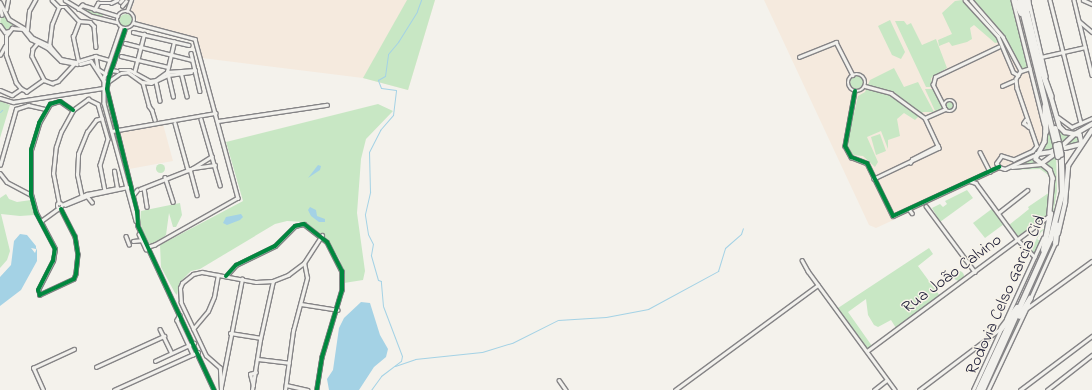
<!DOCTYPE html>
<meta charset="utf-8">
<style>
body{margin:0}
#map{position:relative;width:1092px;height:390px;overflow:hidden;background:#f4f2ec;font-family:"Indie Flower",sans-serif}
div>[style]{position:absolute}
.built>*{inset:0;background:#f5eade}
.green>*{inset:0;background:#c8e7c4}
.round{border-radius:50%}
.water>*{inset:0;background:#a4d2e5}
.stream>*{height:1px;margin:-0.5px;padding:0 0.5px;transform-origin:0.5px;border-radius:0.5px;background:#a4d2e5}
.minor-tunnel>*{height:2.5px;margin-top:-1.25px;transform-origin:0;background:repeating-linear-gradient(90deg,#cac8c9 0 2.5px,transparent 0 3.5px)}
.roads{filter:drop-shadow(1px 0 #858486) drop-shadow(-1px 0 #858486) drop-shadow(0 1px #858486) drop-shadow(0 -1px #858486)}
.minor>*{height:2.5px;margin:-1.25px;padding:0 1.25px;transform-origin:1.25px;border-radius:1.25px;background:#f2f1ed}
.minor>.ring{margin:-1.25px;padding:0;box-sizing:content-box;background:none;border:2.5px solid #f2f1ed;border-radius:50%}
.major>*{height:3.5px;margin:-1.75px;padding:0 1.75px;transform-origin:1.75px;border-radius:1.75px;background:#f2f1ed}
.highway>*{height:4.5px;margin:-2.25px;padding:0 2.25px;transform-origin:2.25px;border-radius:2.25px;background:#f2f1ed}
.bridges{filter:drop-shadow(1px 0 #858486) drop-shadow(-1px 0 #858486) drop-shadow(0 1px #858486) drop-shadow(0 -1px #858486)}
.highway-bridge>*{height:4.5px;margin:-2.25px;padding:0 2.25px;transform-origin:2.25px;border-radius:2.25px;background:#f2f1ed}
.cycleway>*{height:4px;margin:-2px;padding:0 2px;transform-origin:2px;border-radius:2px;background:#00873e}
span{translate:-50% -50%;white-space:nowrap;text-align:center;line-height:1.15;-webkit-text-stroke:3px #f7f3e8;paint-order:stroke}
.street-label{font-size:17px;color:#22223b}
</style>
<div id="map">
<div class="built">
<div style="clip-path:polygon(135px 0,435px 0,408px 90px,363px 78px,202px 58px,196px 38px,138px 22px,131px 11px)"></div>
<div style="clip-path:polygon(764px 0,1019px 0,1031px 54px,1031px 74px,1044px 131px,1040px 149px,1034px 155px,876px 228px,869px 225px)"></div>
<div style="clip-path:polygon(163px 124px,173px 161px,129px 169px,121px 132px)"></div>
</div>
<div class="green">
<div style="clip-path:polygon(407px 0,435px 0,408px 90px,363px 78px)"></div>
<div style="clip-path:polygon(962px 0,996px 37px,999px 42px,995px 43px,974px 25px,970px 28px,972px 39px,967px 42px,952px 46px,949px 42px,939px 46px,938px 40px,952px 34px,942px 13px,955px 1px)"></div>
<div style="clip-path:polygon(972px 0,1012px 0,1029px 67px,1022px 69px,1018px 65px,1014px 53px,1003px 34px)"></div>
<div style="clip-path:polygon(83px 6px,102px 14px,103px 17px,86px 12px,81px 9px)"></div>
<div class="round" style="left:119px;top:14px;width:14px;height:14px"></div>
<div style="clip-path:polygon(4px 15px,13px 24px,7px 31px,0 24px,1px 17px)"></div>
<div style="clip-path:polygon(890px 20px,905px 52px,901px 59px,892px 55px,878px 26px)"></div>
<div style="clip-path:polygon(895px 21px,904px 21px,907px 25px,911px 23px,922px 45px,936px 39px,947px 68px,931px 78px,933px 87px,926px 87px)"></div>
<div style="clip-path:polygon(122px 30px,123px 33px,108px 73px,107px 72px)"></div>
<div style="clip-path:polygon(894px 68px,904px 87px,918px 82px,934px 112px,923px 112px,915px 120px,904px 113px,897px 119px,900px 136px,888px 140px,888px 149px,881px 131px,867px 137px,878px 162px,875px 167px,863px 156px,852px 155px,847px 143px,858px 96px,865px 92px,870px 80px)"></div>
<div style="clip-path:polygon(106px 75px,107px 96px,113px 129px,105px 100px)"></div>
<div class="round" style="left:850px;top:76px;width:14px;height:14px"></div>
<div style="clip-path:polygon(925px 89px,935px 89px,944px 109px,936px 113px)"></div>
<div class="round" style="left:945.5px;top:100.5px;width:11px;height:11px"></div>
<div style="clip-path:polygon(0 101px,10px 105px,0 138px)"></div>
<div style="clip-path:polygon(378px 104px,393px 111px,366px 139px,361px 159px,357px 213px,365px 271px,363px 280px,344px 283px,340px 260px,327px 239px,304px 222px,287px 221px,275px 224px,200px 269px,191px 271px,180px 282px,177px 295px,175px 293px,161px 267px,160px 245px,243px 201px,226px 142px)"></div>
<div style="clip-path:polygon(1046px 115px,1055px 150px,1041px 152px,1047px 139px)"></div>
<div style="clip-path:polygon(1058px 127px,1064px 133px,1072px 135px,1062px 146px)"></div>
<div style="clip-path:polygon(880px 134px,886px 151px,876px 155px,871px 137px)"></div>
<div style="clip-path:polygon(1075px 136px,1078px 136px,1080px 143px,1066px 145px)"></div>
<div style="clip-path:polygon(1056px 154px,1057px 191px,1053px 215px,1054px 177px,1044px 165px)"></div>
<div style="clip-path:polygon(1035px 156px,1038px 164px,1014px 166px)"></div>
<div class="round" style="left:155.5px;top:163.5px;width:9px;height:9px"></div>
<div style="clip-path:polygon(1038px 166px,1049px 171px,1052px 180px,1049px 214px,1017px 237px,1009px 225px,1029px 209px,1028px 207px,1050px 192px,1050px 179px,1047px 174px,1040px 169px,1012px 170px)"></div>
<div style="clip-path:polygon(126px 170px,135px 208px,124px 171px)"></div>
<div style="clip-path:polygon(967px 190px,973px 198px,940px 222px,932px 208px,940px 204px,943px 207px,947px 204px,945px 201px)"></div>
<div style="clip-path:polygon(6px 194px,9px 199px,17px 202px,31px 200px,34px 215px,20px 216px,1px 214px,10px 251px,7px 260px,0 268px,0 198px)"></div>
<div style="clip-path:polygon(180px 203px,182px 215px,176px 227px,173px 227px,169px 213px,166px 235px,155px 244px,147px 243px,140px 222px,141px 211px)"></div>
<div style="clip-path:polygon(993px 208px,1004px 224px,985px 238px,973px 223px)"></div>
<div style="clip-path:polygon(1044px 220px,1047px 223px,1045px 229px,1041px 232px,1037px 239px,1040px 241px,1035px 255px,1032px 253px,1033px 247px,1040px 231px,1045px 228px)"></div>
<div style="clip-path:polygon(1055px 228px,1051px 250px,1016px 318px,1044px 258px)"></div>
<div style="clip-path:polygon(929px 248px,933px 254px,918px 266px,915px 262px,940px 296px,896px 328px,891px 320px,878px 327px,874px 325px,868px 315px,866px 299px,848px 312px,872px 346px,867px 350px,838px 308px)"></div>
<div class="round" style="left:954px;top:271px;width:10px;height:10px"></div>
<div style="clip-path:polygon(1020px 317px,999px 363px,997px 360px,1013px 326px)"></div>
</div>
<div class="water">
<div style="clip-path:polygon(318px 165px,321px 166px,320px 170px,308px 178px)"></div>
<div style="clip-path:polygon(310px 207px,316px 210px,317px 216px,325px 219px,325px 222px,319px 222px,311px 216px,308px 210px)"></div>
<div style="clip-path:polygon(241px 214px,243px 217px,240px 220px,227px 225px,223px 223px,226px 217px)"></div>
<div style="clip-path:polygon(20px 234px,27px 235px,36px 246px,36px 249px,31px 248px,35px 253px,37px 248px,37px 261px,21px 290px,0 306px,0 277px,11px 265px,14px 241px)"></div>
<div style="clip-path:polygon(361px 302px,370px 303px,380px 335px,388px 349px,386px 357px,374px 367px,359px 390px,329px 390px,327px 379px,333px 370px,339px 328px,344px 318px)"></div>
</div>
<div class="stream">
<div style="left:0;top:112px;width:3px;rotate:-45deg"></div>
<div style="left:395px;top:366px;width:21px;rotate:-19deg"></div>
<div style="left:415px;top:359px;width:67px;rotate:-6deg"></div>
<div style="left:482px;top:352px;width:31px;rotate:-17deg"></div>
<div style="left:512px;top:343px;width:51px;rotate:-26.6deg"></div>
<div style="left:558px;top:320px;width:48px;rotate:-3.6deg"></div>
<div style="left:606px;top:317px;width:43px;rotate:-10.8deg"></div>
<div style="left:648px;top:309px;width:80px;rotate:-28.5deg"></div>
<div style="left:718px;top:271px;width:24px;rotate:-73deg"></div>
<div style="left:725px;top:248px;width:21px;rotate:-41deg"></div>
<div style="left:741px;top:234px;width:6px;rotate:-72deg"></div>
<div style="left:371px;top:390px;width:17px;rotate:-54deg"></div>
<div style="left:381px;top:376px;width:25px;rotate:-37deg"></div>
<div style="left:401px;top:361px;width:5px;rotate:-79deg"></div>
<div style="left:402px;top:356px;width:53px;rotate:-110.8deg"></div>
<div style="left:383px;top:306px;width:25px;rotate:-95deg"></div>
<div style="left:381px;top:281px;width:3px;rotate:-162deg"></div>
<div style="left:378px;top:280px;width:26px;rotate:-106deg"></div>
<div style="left:371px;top:255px;width:11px;rotate:-80deg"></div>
<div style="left:373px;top:244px;width:11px;rotate:-117deg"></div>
<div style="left:368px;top:234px;width:20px;rotate:-99deg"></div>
<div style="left:365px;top:214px;width:23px;rotate:-77deg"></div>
<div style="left:370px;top:192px;width:40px;rotate:-91.4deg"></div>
<div style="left:369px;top:152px;width:25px;rotate:-63deg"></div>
<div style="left:380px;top:130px;width:20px;rotate:-49deg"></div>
<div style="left:393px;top:115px;width:25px;rotate:-83deg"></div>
<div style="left:396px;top:90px;width:15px;rotate:-172deg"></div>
<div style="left:381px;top:88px;width:9px;rotate:-111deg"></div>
<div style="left:378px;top:80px;width:8px;rotate:-30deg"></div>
<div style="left:385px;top:76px;width:22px;rotate:-82deg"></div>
<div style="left:388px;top:54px;width:16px;rotate:-50deg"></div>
<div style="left:398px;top:42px;width:36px;rotate:-58deg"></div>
<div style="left:417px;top:11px;width:12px;rotate:-70deg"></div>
</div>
<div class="minor-tunnel">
<div style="left:137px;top:188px;width:3px;rotate:-18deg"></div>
</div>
<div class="roads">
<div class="minor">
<div style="left:52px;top:0;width:10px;rotate:45deg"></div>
<div style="left:65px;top:0;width:31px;rotate:31deg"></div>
<div style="left:92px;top:16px;width:25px;rotate:14deg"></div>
<div style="left:965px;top:0;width:49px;rotate:47.5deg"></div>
<div style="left:998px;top:36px;width:39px;rotate:67deg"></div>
<div style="left:1013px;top:72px;width:6px;rotate:31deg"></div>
<div style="left:971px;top:0;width:49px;rotate:49.1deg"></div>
<div style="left:1003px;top:37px;width:38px;rotate:62deg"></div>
<div style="left:1013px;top:0;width:128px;rotate:76deg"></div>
<div style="left:1050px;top:0;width:127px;rotate:75.9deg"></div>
<div style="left:1074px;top:0;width:77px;rotate:76.5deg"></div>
<div style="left:1083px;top:0;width:10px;rotate:24deg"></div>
<div style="left:0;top:2px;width:19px;rotate:62deg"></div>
<div style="left:9px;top:19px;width:17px;rotate:31deg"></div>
<div style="left:24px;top:28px;width:13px;rotate:48deg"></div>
<div style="left:33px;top:38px;width:19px;rotate:25deg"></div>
<div style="left:50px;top:46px;width:17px;rotate:50deg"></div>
<div style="left:61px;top:59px;width:16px;rotate:11deg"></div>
<div style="left:120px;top:2px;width:3px;rotate:-45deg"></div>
<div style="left:0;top:6px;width:9px;rotate:77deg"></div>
<div style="left:122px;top:6px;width:6px;rotate:-51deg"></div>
<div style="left:1030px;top:6px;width:72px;rotate:77.1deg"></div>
<div style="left:78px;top:9px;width:6px;rotate:-45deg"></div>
<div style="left:82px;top:5px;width:37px;rotate:17deg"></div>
<div style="left:6px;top:10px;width:10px;rotate:-79deg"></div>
<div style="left:94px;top:10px;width:8px;rotate:-60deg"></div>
<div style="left:98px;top:3px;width:13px"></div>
<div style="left:111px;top:3px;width:7px;rotate:-27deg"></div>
<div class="ring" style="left:117px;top:11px;width:15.5px;height:15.5px"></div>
<div style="left:127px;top:11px;width:12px;rotate:-70deg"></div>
<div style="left:1079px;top:21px;width:17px;rotate:40deg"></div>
<div style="left:134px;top:23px;width:63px;rotate:14.7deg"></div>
<div style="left:195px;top:39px;width:77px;rotate:74.9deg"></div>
<div style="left:0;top:25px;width:9px;rotate:54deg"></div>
<div style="left:5px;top:32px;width:4px;rotate:-14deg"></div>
<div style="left:121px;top:28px;width:53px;rotate:108.8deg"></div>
<div style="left:104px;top:78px;width:25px;rotate:90deg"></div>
<div style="left:104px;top:103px;width:122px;rotate:74.8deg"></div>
<div style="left:27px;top:30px;width:19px;rotate:-84deg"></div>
<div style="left:29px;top:11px;width:13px;rotate:-61deg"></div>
<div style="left:125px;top:30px;width:50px;rotate:108.8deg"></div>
<div style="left:109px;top:77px;width:12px;rotate:99deg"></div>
<div style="left:107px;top:89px;width:126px;rotate:76.2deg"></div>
<div style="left:137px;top:211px;width:15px;rotate:86deg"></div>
<div style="left:138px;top:226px;width:181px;rotate:65.1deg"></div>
<div style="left:133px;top:32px;width:57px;rotate:13.1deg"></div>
<div style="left:38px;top:43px;width:8px;rotate:130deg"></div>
<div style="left:33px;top:49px;width:7px;rotate:98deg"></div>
<div style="left:32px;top:56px;width:27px;rotate:63deg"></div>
<div style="left:44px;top:80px;width:9px;rotate:21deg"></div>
<div style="left:52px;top:83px;width:6px;rotate:-18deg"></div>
<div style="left:58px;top:81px;width:22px;rotate:-47deg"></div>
<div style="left:125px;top:43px;width:69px;rotate:14.2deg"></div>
<div style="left:49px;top:47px;width:23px;rotate:-83deg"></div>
<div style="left:52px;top:24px;width:18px;rotate:-68deg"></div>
<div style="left:59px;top:7px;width:7px"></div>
<div style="left:66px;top:7px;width:19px;rotate:47deg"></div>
<div style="left:191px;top:53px;width:39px;rotate:77deg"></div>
<div style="left:0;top:55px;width:10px;rotate:-61deg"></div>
<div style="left:96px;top:56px;width:13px;rotate:81deg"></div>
<div style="left:121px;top:56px;width:48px;rotate:13.2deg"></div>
<div style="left:799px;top:57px;width:40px;rotate:-22deg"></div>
<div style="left:836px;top:42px;width:37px;rotate:63deg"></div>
<div style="left:1041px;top:57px;width:45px;rotate:-12.8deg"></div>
<div style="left:78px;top:61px;width:25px;rotate:-102deg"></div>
<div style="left:73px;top:37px;width:17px;rotate:-69deg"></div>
<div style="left:79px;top:21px;width:11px;rotate:5deg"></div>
<div style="left:90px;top:22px;width:6px;rotate:45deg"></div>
<div style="left:94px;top:26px;width:21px;rotate:85deg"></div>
<div style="left:79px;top:61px;width:17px;rotate:-17deg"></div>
<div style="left:95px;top:56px;width:15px;rotate:16deg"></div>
<div style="left:80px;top:64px;width:11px;rotate:-15deg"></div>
<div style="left:91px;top:61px;width:24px;rotate:57deg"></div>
<div style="left:98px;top:69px;width:9px;rotate:32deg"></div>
<div style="left:111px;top:70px;width:6px;rotate:9deg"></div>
<div style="left:120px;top:70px;width:10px"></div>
<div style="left:130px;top:70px;width:23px;rotate:29deg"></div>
<div style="left:150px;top:81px;width:6px;rotate:-9deg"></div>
<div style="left:156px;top:80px;width:14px;rotate:-36deg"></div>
<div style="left:167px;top:72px;width:28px;rotate:-4deg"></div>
<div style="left:1021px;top:71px;width:9px;rotate:122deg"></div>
<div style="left:1016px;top:79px;width:9px;rotate:84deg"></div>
<div style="left:1017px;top:88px;width:61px;rotate:71deg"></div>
<div style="left:1037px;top:146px;width:6px;rotate:129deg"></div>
<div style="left:1033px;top:151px;width:21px;rotate:155deg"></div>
<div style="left:1014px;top:160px;width:13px;rotate:-162deg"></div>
<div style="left:1002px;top:156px;width:9px;rotate:126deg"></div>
<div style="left:997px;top:163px;width:4px;rotate:63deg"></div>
<div style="left:999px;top:167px;width:6px;rotate:18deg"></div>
<div style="left:1005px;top:169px;width:35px;rotate:-25deg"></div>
<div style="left:1021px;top:71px;width:9px;rotate:-18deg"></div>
<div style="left:181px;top:72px;width:25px;rotate:76deg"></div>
<div style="left:121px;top:73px;width:7px;rotate:-8deg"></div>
<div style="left:128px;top:72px;width:17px;rotate:36deg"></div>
<div style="left:142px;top:82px;width:9px;rotate:6deg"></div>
<div style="left:151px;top:83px;width:19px;rotate:-25deg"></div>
<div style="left:168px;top:75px;width:23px;rotate:-7deg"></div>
<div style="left:134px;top:73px;width:40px;rotate:-75.6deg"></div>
<div class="ring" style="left:848px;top:74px;width:15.5px;height:15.5px"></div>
<div style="left:44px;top:80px;width:21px;rotate:145deg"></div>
<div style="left:27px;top:92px;width:7px;rotate:-153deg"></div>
<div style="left:21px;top:89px;width:8px;rotate:-130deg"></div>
<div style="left:16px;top:83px;width:30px;rotate:-110deg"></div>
<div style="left:6px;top:55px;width:19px;rotate:-90deg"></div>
<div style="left:6px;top:36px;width:10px;rotate:-53deg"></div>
<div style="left:12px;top:28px;width:11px;rotate:5deg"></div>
<div style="left:23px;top:29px;width:13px;rotate:51deg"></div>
<div style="left:31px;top:39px;width:19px;rotate:28deg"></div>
<div style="left:48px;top:48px;width:18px;rotate:45deg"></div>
<div style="left:61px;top:61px;width:16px;rotate:11deg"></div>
<div style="left:109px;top:81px;width:12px;rotate:-35deg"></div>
<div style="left:156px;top:82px;width:19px;rotate:78deg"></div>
<div style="left:143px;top:83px;width:24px;rotate:75deg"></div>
<div style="left:149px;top:106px;width:5px;rotate:53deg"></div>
<div style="left:152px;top:110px;width:10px;rotate:73deg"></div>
<div style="left:865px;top:86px;width:27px;rotate:15deg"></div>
<div style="left:891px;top:93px;width:42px;rotate:36.3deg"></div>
<div style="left:925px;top:118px;width:33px;rotate:65deg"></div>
<div style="left:939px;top:148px;width:72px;rotate:154.5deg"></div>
<div style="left:1002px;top:86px;width:12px;rotate:-24deg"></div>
<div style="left:0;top:90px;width:13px;rotate:23deg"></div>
<div style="left:12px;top:95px;width:11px;rotate:-34deg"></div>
<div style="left:855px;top:91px;width:56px;rotate:100.3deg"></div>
<div style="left:845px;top:146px;width:13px;rotate:61deg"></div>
<div style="left:851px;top:157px;width:17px;rotate:21deg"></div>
<div style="left:867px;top:163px;width:59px;rotate:63.9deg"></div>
<div style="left:893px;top:216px;width:117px;rotate:-24.8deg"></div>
<div style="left:173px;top:97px;width:26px;rotate:-103deg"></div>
<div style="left:167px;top:72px;width:31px;rotate:-77deg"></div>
<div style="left:0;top:98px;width:14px;rotate:17deg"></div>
<div style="left:13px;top:102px;width:91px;rotate:-8.8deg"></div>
<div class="ring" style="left:944px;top:100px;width:9.5px;height:9.5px"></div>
<div style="left:944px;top:107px;width:25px;rotate:-117deg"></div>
<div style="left:933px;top:85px;width:8px;rotate:-76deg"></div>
<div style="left:935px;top:77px;width:70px;rotate:-25.5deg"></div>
<div style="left:1058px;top:117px;width:17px;rotate:36deg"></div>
<div style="left:1072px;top:127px;width:22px;rotate:-24deg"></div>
<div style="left:925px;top:118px;width:22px;rotate:-24deg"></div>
<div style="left:201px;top:119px;width:69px;rotate:73.9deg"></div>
<div style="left:1026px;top:120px;width:4px;rotate:124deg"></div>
<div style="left:1024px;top:123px;width:6px;rotate:39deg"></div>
<div style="left:218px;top:121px;width:110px;rotate:-8.4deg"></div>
<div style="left:175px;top:123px;width:49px;rotate:74.5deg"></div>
<div style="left:112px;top:131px;width:105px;rotate:-9.9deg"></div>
<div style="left:215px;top:113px;width:88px;rotate:74.9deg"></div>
<div style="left:238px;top:198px;width:95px;rotate:150.5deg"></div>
<div style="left:155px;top:245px;width:10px;rotate:163deg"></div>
<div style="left:980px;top:152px;width:22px;rotate:63deg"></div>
<div style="left:910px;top:163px;width:4px;rotate:-63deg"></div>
<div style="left:912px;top:159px;width:29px;rotate:-27deg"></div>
<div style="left:0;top:165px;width:58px;rotate:-74.1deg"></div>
<div style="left:16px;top:109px;width:13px;rotate:-18deg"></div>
<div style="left:28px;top:105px;width:18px;rotate:13deg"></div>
<div style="left:1012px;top:167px;width:29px;rotate:-6deg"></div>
<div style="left:193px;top:168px;width:22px;rotate:-8deg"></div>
<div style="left:190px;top:169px;width:27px;rotate:75deg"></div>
<div style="left:0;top:173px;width:11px;rotate:52deg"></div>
<div style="left:7px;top:182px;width:26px;rotate:28deg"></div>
<div style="left:165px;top:177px;width:26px;rotate:72deg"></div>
<div style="left:970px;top:181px;width:6px;rotate:18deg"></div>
<div style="left:976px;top:183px;width:69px;rotate:53.8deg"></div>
<div style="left:1017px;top:239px;width:25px;rotate:45deg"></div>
<div style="left:144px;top:188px;width:19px;rotate:81deg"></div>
<div style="left:140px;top:189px;width:57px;rotate:-21.6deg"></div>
<div style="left:193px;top:168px;width:22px;rotate:-32deg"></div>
<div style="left:134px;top:194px;width:5px;rotate:-53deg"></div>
<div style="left:87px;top:196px;width:8px;rotate:50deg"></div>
<div style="left:82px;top:198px;width:24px;rotate:-102deg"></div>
<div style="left:77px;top:175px;width:21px;rotate:-87deg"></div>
<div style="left:78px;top:154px;width:24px;rotate:-68deg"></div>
<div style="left:87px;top:132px;width:15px;rotate:-53deg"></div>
<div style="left:96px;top:120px;width:6px;rotate:-18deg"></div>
<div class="ring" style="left:57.5px;top:203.5px;width:2.5px;height:2.5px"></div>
<div style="left:59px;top:204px;width:31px;rotate:-101deg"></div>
<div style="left:53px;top:174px;width:27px;rotate:-84deg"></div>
<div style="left:56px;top:147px;width:16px;rotate:-72deg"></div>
<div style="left:61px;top:132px;width:25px;rotate:-61deg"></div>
<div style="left:73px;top:110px;width:19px;rotate:-36deg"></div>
<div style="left:88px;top:99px;width:11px;rotate:27deg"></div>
<div style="left:98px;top:104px;width:36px;rotate:74deg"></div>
<div style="left:108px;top:139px;width:27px;rotate:107deg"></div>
<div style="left:100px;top:165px;width:26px;rotate:79deg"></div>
<div style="left:62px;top:205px;width:27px;rotate:-24deg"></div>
<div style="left:87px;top:194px;width:31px;rotate:-11deg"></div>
<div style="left:117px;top:188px;width:17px;rotate:-100deg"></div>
<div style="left:65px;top:205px;width:27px;rotate:-22deg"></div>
<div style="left:90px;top:195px;width:38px;rotate:-12deg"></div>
<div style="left:926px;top:206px;width:82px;rotate:53.4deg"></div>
<div style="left:61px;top:209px;width:30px;rotate:63deg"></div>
<div style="left:75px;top:236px;width:18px;rotate:81deg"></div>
<div style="left:78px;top:254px;width:20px;rotate:96deg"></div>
<div style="left:76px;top:274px;width:5px;rotate:112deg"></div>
<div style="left:74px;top:279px;width:38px;rotate:155deg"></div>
<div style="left:40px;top:295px;width:5px;rotate:-112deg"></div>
<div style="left:38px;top:290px;width:33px;rotate:-63deg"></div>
<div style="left:53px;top:261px;width:12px;rotate:-81deg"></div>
<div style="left:55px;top:249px;width:41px;rotate:-117.8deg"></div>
<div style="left:36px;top:213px;width:20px;rotate:-105deg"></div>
<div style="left:31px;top:194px;width:44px;rotate:-90deg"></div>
<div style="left:31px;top:150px;width:28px;rotate:-73deg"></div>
<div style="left:39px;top:123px;width:22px;rotate:-60deg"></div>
<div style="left:50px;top:104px;width:10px;rotate:-17deg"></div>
<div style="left:60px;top:101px;width:16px;rotate:35deg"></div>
<div style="left:909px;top:209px;width:5px;rotate:53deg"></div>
<div style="left:998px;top:213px;width:37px;rotate:-38deg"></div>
<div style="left:41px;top:221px;width:22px;rotate:-36deg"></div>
<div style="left:139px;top:234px;width:17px;rotate:65deg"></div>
<div style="left:126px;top:236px;width:9px;rotate:69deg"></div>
<div style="left:133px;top:241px;width:10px;rotate:-6deg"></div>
<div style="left:802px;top:260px;width:13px;rotate:61deg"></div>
<div style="left:808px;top:271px;width:147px;rotate:53.8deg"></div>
<div style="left:226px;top:276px;width:15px;rotate:-48deg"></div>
<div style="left:236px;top:265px;width:43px;rotate:-26deg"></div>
<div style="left:275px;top:246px;width:28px;rotate:-45deg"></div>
<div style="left:295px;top:226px;width:9px;rotate:-13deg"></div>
<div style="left:304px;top:224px;width:29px;rotate:38deg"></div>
<div style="left:327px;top:242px;width:33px;rotate:63deg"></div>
<div style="left:342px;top:271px;width:19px;rotate:90deg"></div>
<div style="left:342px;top:290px;width:70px;rotate:106.6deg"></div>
<div style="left:322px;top:357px;width:33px;rotate:99deg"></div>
<div style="left:1030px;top:299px;width:61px;rotate:-65.9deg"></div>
<div style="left:301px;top:304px;width:37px;rotate:9deg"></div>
<div style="left:1027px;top:308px;width:80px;rotate:-35.9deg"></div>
<div style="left:180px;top:315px;width:6px;rotate:121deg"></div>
<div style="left:177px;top:320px;width:38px;rotate:65deg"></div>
<div style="left:1006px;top:319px;width:89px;rotate:-65.4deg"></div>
<div style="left:160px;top:329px;width:25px;rotate:64deg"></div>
<div style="left:193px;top:329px;width:23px;rotate:-50deg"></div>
<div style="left:208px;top:311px;width:15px;rotate:-67deg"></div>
<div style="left:214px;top:297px;width:22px;rotate:-80deg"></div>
<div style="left:230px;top:333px;width:30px;rotate:9deg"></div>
<div style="left:867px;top:351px;width:228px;rotate:-36.6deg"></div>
<div style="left:258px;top:359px;width:31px;rotate:7deg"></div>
<div style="left:155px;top:361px;width:43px;rotate:-24.8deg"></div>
<div style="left:96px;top:367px;width:75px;rotate:-24.5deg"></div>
<div style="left:559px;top:380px;width:12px;rotate:55deg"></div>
<div style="left:286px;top:385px;width:22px;rotate:13deg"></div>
<div style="left:253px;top:386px;width:12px;rotate:-104deg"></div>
<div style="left:250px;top:374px;width:6px;rotate:-18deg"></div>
<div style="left:221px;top:387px;width:110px;rotate:-79deg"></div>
<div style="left:43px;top:390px;width:24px;rotate:-114deg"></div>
<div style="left:33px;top:368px;width:45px;rotate:-24.9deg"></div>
<div style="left:114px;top:390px;width:92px;rotate:-24.3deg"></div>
<div style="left:221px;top:390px;width:22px;rotate:-93deg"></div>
<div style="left:220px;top:368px;width:18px;rotate:-139deg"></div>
<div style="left:206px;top:356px;width:59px;rotate:-115.3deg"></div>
<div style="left:181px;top:303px;width:15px;rotate:-94deg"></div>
<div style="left:180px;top:288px;width:5px;rotate:-68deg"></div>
<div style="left:182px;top:283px;width:14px;rotate:-39deg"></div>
<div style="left:193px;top:274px;width:9px;rotate:-13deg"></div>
<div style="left:202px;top:272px;width:55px;rotate:10.5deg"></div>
<div style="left:256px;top:282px;width:17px;rotate:-3deg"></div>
<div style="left:273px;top:281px;width:16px;rotate:-22deg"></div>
<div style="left:288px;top:275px;width:20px;rotate:-37deg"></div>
<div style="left:304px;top:263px;width:33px;rotate:-57deg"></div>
<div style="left:252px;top:390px;width:51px;rotate:-80.9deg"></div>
<div style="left:260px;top:340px;width:60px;rotate:-77.6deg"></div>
<div style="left:285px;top:390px;width:60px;rotate:-82.3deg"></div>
<div style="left:293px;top:331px;width:55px;rotate:-75.2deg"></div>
<div style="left:307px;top:278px;width:15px;rotate:-101deg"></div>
<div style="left:675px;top:390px;width:177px;rotate:-36.3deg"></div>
<div style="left:874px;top:390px;width:16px;rotate:-38deg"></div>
<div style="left:919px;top:390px;width:101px;rotate:-37deg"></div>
<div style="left:973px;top:390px;width:67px;rotate:-65.3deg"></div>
<div style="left:988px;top:390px;width:94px;rotate:-64.8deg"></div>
<div style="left:1020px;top:390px;width:90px;rotate:-36.9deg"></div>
<div style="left:1047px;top:390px;width:57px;rotate:-37.9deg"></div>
</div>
<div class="major">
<div style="left:1051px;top:96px;width:32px;rotate:74deg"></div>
<div style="left:1060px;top:127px;width:7px;rotate:45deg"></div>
<div style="left:1065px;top:132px;width:15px;rotate:11deg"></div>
<div style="left:1080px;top:135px;width:8px;rotate:76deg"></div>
<div style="left:1046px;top:131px;width:11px;rotate:95deg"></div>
<div style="left:1045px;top:142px;width:19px;rotate:118deg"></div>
<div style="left:1036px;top:159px;width:18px;rotate:38deg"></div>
<div style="left:1050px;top:170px;width:9px;rotate:69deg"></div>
<div style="left:1053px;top:178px;width:36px;rotate:95deg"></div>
<div style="left:1065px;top:148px;width:16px;rotate:-14deg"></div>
<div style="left:1037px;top:154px;width:14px;rotate:-8deg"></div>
<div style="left:1051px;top:152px;width:11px;rotate:-27deg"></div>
<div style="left:1061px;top:147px;width:19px;rotate:-43deg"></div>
<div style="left:1075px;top:134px;width:20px;rotate:-30deg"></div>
<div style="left:1041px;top:164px;width:19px;rotate:-36deg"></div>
<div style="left:1058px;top:234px;width:32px;rotate:-77deg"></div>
<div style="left:1065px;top:203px;width:37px;rotate:-85deg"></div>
<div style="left:1068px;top:166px;width:43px;rotate:-56.3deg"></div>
</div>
<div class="highway">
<div style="left:1015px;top:0;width:14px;rotate:65deg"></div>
<div style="left:1020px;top:0;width:149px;rotate:76.1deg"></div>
<div style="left:1024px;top:0;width:66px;rotate:76deg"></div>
<div style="left:1028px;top:0;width:8px;rotate:83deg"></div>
<div style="left:1039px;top:63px;width:35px;rotate:70deg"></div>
<div style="left:1045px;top:106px;width:25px;rotate:88deg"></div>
<div style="left:1055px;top:128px;width:16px;rotate:76deg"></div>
<div style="left:1055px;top:243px;width:18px;rotate:-84deg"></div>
<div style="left:1043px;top:250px;width:37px;rotate:-79deg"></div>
<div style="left:1019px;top:316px;width:21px;rotate:-59deg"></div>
<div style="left:1001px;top:328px;width:26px;rotate:-53deg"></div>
<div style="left:978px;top:390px;width:83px;rotate:-65deg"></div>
<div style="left:982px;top:390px;width:166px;rotate:-65.8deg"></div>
<div style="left:1050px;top:239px;width:49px;rotate:-75.7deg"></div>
<div style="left:1062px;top:192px;width:38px;rotate:-92deg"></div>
</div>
</div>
<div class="bridges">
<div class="highway-bridge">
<div style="left:1059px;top:144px;width:10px;rotate:79deg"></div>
<div style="left:1056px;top:145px;width:11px;rotate:80deg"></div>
</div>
</div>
<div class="cycleway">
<div style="left:125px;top:30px;width:50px;rotate:108.8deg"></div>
<div style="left:109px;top:77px;width:12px;rotate:99deg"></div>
<div style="left:107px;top:89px;width:126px;rotate:76.2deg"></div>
<div style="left:137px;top:211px;width:15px;rotate:86deg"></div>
<div style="left:138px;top:226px;width:181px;rotate:65.1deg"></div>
<div style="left:855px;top:91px;width:56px;rotate:100.3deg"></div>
<div style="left:845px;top:146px;width:13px;rotate:61deg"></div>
<div style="left:851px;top:157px;width:17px;rotate:21deg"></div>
<div style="left:867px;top:163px;width:59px;rotate:63.9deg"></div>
<div style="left:893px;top:216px;width:117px;rotate:-24.8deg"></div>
<div style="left:61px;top:209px;width:30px;rotate:63deg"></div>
<div style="left:75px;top:236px;width:18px;rotate:81deg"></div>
<div style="left:78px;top:254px;width:20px;rotate:96deg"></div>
<div style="left:76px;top:274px;width:5px;rotate:112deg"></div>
<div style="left:74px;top:279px;width:38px;rotate:155deg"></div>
<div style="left:40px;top:295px;width:5px;rotate:-112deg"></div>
<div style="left:38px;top:290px;width:33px;rotate:-63deg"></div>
<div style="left:53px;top:261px;width:12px;rotate:-81deg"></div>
<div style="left:55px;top:249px;width:41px;rotate:-117.8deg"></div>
<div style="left:36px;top:213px;width:20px;rotate:-105deg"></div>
<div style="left:31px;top:194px;width:44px;rotate:-90deg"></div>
<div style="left:31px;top:150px;width:28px;rotate:-73deg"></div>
<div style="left:39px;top:123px;width:22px;rotate:-60deg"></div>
<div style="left:50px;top:104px;width:10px;rotate:-17deg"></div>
<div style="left:60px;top:101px;width:16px;rotate:35deg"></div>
<div style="left:226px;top:276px;width:15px;rotate:-48deg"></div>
<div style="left:236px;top:265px;width:43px;rotate:-26deg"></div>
<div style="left:275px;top:246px;width:28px;rotate:-45deg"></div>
<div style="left:295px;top:226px;width:9px;rotate:-13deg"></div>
<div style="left:304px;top:224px;width:29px;rotate:38deg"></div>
<div style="left:327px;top:242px;width:33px;rotate:63deg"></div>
<div style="left:342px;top:271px;width:19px;rotate:90deg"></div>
<div style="left:342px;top:290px;width:70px;rotate:106.6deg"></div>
<div style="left:322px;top:357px;width:33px;rotate:99deg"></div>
</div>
<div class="street-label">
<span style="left:952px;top:274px;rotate:-37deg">Rua João Calvino</span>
<span style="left:1006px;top:295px;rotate:-66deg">Rodovia Celso Garcia Cid</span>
</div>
</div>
